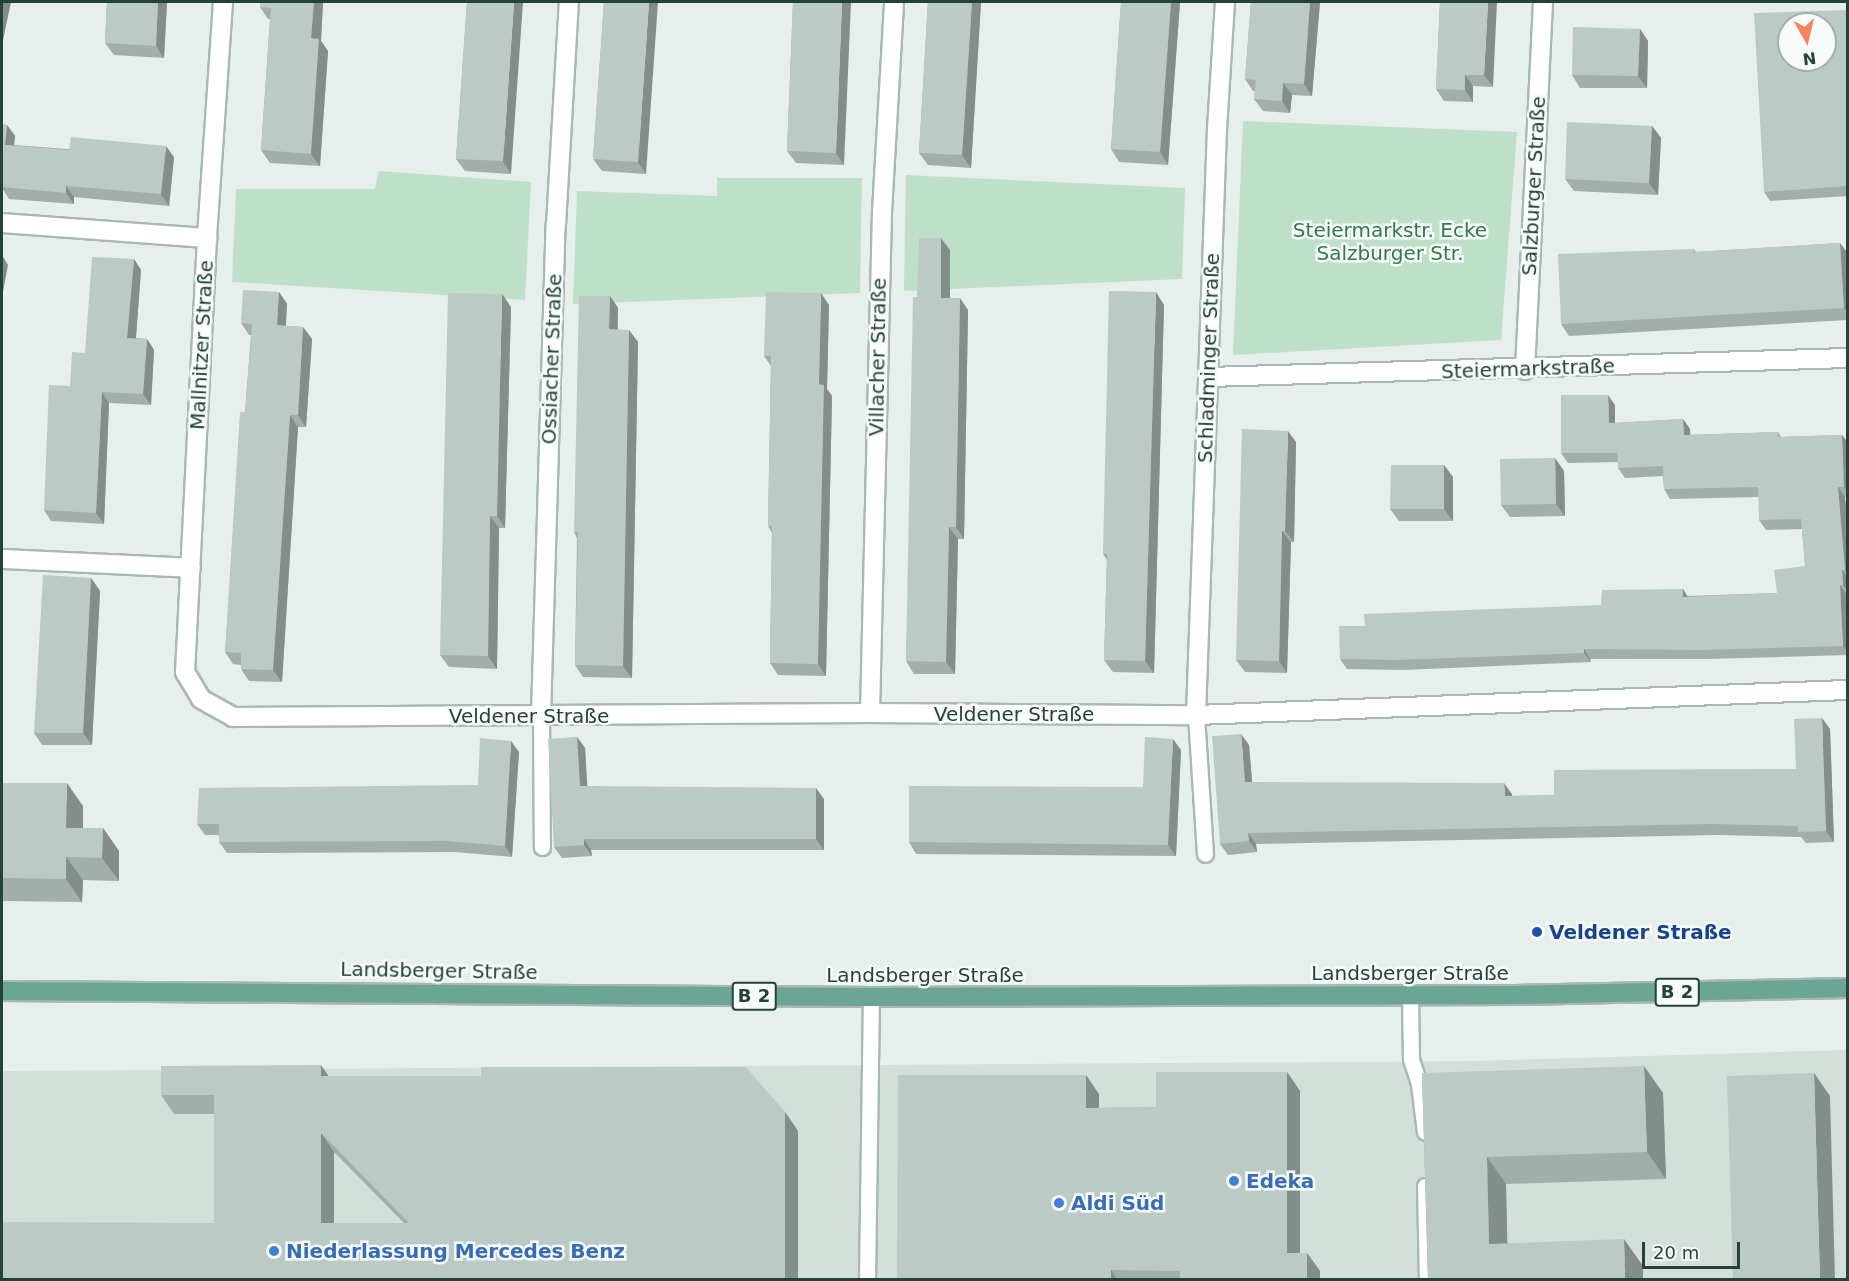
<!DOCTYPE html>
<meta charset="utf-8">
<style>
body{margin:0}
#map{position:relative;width:1849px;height:1281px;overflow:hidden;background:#e6efeb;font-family:"DejaVu Sans",sans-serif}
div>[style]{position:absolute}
.built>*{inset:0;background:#d4dfda}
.green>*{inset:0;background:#bfe0c8}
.roads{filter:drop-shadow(2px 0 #a8b8b2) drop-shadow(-2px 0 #a8b8b2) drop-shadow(0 2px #a8b8b2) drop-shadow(0 -2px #a8b8b2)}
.service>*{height:15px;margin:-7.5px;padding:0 7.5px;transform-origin:7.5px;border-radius:7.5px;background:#fff}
.minor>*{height:18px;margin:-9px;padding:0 9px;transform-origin:9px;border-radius:9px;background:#fff}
.primary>*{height:18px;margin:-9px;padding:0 9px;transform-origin:9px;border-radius:9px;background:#6aa596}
.wall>*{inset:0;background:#a1aea9}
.shaded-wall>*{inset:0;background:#838d89}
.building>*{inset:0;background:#bbcac4}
.dots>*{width:16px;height:16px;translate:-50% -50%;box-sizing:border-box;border:3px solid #f7fbf9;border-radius:50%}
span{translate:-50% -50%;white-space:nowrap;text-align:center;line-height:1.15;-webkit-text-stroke:5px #f7fbf9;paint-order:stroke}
.shield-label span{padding:2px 4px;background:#f7fbf9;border:2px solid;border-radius:4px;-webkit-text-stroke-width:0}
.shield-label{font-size:18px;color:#24423a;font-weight:700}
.street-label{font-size:20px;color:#24423a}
.park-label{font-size:20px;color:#2d7a4b}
.transit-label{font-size:20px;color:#164399;font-weight:700}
.left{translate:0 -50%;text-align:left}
.shop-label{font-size:20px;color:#366cbe;font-weight:700}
.frame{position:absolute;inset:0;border:3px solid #24423a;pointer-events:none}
.north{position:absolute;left:1777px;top:12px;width:60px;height:60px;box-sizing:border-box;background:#f7fbf9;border:2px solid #a3b1ad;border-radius:50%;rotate:172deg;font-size:16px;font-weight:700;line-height:24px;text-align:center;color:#24423a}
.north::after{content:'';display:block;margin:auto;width:21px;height:27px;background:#f4845f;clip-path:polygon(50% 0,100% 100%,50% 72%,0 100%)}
.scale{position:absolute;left:1642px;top:1242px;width:98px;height:27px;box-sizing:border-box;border:3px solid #24423a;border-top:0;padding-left:8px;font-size:18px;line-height:21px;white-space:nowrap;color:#24423a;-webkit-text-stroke:4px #f7fbf9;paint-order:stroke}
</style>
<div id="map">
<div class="built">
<div style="clip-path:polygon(1847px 1050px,1847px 1279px,2px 1279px,2px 1071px,1474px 1061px)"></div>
</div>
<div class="green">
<div style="clip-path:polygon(1243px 121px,1517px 132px,1501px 340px,1233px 355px)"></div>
<div style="clip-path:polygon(379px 171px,531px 182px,525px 300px,232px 282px,236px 189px,375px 189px)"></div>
<div style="clip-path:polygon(906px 175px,1185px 188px,1182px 279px,904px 291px)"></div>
<div style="clip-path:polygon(717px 178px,862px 178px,860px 293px,573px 304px,577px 191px,717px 196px)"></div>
</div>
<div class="roads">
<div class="service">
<div style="left:1196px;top:715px;width:139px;rotate:86.3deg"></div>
<div style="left:541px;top:716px;width:131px;rotate:89.6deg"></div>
<div style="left:1410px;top:996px;width:63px;rotate:89.1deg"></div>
<div style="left:1411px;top:1059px;width:26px;rotate:72deg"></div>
<div style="left:1419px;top:1084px;width:48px;rotate:82.9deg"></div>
<div style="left:1425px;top:1186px;width:94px;rotate:88.8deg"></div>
<div style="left:867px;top:1280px;width:283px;rotate:-89.2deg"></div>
</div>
<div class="minor">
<div style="left:223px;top:2px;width:237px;rotate:93.9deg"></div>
<div style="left:207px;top:238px;width:435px;rotate:92.9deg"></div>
<div style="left:185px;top:672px;width:31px;rotate:59deg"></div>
<div style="left:201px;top:699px;width:37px;rotate:29deg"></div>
<div style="left:233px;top:717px;width:637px;rotate:-0.36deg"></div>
<div style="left:870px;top:713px;width:326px;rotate:0.4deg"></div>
<div style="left:1196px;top:715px;width:652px;rotate:-2.2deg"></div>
<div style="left:2px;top:223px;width:206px;rotate:4.2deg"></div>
<div style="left:1525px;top:370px;width:368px;rotate:-87.2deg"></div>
<div style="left:1208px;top:377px;width:640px;rotate:-1.7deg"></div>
<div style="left:2px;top:559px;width:189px;rotate:2.7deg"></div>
<div style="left:870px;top:713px;width:501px;rotate:-88.63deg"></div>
<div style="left:882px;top:212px;width:210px;rotate:-86.7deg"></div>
<div style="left:1196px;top:715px;width:586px;rotate:-87.95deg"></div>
<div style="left:1217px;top:129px;width:127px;rotate:-86.4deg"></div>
<div style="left:541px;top:716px;width:491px;rotate:-88.3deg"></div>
<div style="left:556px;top:225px;width:223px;rotate:-86.7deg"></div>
</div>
<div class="primary">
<div style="left:2px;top:991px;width:869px;rotate:0.4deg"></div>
<div style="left:871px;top:997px;width:645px;rotate:-0.18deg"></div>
<div style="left:1516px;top:995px;width:332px;rotate:-1.2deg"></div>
</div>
</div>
<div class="wall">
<div style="clip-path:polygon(107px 2px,167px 2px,164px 58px,114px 55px,105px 43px)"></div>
<div style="clip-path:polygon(323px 2px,321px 41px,328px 51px,320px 166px,270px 163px,261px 150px,270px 19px,268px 19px,260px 7px)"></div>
<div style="clip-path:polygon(467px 2px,511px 174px,465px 171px,456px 159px)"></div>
<div style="clip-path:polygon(604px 2px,646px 174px,602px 171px,593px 159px)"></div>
<div style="clip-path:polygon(793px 2px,844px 165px,796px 163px,787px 151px)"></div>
<div style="clip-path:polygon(928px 2px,981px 2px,971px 168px,928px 165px,919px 153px)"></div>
<div style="clip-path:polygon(1121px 2px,1180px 2px,1168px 165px,1119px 162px,1111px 149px)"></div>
<div style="clip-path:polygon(1251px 2px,1320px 2px,1312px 96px,1292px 95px,1290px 113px,1263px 111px,1254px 99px,1255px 91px,1253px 91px,1245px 79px)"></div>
<div style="clip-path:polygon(1440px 2px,1493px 87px,1473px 86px,1473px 102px,1444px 101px,1436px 89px)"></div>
<div style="clip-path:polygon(1848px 10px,1848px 196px,1770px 201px,1764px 192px)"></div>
<div style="clip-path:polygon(1640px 29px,1648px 41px,1647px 88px,1580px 88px,1572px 75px)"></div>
<div style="clip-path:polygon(2px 124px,7px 125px,15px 136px,14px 145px,174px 157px,169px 206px,74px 197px,74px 204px,9px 199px,2px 188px)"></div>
<div style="clip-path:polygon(1652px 126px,1661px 138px,1658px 195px,1574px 191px,1565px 179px)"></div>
<div style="clip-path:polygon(1840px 243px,1848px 254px,1848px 320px,1569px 336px,1561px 324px,1694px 249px,1696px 252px)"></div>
<div style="clip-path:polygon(950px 250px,950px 298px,968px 310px,964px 539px,958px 539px,955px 674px,914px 674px,906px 661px,917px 297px)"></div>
<div style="clip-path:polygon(134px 259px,141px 270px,136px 338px,147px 339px,154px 350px,151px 405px,109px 403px,104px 524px,51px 521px,44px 510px,85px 353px)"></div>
<div style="clip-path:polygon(279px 292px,287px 304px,286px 326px,303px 327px,312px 339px,306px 427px,298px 427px,282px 682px,249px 681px,241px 669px,241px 665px,233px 664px,225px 652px,245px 412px,251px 335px,249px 335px,241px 323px)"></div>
<div style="clip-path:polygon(610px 296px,618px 308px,618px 329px,638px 342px,632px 678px,583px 677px,575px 665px,577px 538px,574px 532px)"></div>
<div style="clip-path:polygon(829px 305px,827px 389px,832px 396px,826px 676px,778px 675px,770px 663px,772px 533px,768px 526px,771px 366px,764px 356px)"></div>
<div style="clip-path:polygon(1164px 305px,1154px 673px,1113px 672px,1104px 660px,1107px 560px,1103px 554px)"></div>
<div style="clip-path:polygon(511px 307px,505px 528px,499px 528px,497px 669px,449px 667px,440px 655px)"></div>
<div style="clip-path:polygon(1615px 405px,1615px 423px,1683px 419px,1690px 429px,1690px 435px,1778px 432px,1781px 437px,1842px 435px,1848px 443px,1848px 497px,1845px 497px,1848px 529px,1848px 655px,1708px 659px,1590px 659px,1591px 662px,1403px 670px,1347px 669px,1340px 659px,1365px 626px,1601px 605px,1683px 589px,1687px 596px,1777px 593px,1805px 566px,1802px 529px,1766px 530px,1759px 520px,1759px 497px,1670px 499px,1664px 489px,1663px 476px,1625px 478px,1618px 468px,1618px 462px,1568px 463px,1561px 453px)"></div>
<div style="clip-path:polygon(1296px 442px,1294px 542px,1291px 542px,1287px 673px,1245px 672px,1236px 660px)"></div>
<div style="clip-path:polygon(1564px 471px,1565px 516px,1510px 517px,1501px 505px)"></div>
<div style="clip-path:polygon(1453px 477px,1453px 521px,1399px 521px,1390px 509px)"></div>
<div style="clip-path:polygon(91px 578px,100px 591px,92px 745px,42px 745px,34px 733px)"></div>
<div style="clip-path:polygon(1830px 729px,1834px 842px,1806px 843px,1801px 837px,1718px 835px,1256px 844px,1257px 852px,1228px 855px,1220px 844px,1249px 745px,1252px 782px,1512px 794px,1512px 796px,1554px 795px,1796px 769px)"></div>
<div style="clip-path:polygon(577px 737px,585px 748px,587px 786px,824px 799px,824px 850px,591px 850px,592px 856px,562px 858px,554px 847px)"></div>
<div style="clip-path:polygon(1181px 750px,1176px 856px,916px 854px,909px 842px,1143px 787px)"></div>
<div style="clip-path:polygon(519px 752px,512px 857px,454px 852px,227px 853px,219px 842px,219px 835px,205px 835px,197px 824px,478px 785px)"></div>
<div style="clip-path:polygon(2px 783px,83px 806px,83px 828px,103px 828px,119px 851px,119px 881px,83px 880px,82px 902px,2px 901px)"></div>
<div style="clip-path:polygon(1287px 1072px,1300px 1091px,1300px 1253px,1307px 1253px,1320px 1271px,1320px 1280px,897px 1280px,1099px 1094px,1099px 1108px,1156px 1107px)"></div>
<div style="clip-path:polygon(1422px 1073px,1663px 1093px,1666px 1179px,1506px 1184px,1507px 1243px,1643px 1266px,1428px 1280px)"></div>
<div style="clip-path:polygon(evenodd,328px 1076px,785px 1112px,798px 1131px,798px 1280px,214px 1223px,214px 1114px,174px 1114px,161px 1095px,328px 1076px,334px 1152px,404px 1223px,334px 1223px,334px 1152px)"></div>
</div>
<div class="shaded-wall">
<div style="clip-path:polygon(2px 2px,11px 2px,2px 45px)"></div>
<div style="clip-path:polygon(158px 2px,167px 2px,164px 58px,156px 46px)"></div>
<div style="clip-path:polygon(314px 2px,323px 2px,321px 41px,328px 51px,320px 166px,311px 154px,311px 38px)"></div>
<div style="clip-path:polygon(514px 2px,523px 2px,511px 174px,503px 161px)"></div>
<div style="clip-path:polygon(649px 2px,658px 2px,646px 174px,638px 162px)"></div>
<div style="clip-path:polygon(842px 2px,851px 2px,844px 165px,836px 153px)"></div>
<div style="clip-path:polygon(972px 2px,981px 2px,971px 168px,962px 155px)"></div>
<div style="clip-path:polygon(1171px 2px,1180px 2px,1168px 165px,1160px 152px)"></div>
<div style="clip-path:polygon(1310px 2px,1320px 2px,1312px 96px,1304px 84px)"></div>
<div style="clip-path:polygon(1488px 2px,1497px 2px,1493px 87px,1484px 75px)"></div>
<div style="clip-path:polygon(1640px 29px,1648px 41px,1647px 88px,1638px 76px)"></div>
<div style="clip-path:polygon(1465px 75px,1473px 86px,1473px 102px,1465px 90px)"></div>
<div style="clip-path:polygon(1283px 83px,1292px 95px,1290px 113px,1282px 101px)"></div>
<div style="clip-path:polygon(7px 125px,15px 136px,13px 156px,5px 145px)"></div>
<div style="clip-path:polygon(1652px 126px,1661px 138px,1658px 195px,1649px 183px)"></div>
<div style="clip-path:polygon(166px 146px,174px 157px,169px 206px,161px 194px)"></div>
<div style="clip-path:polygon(66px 186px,74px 197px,74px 204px,66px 193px)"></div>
<div style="clip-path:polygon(941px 238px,950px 250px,950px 310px,941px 298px)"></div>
<div style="clip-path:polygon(1840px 243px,1848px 254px,1848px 314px,1844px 308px)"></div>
<div style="clip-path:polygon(2px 255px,8px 265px,2px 297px)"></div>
<div style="clip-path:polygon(134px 259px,141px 270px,135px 349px,127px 338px)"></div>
<div style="clip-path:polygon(279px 292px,287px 304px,285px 337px,277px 325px)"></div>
<div style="clip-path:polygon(1156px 292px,1164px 305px,1154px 673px,1145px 661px)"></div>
<div style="clip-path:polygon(821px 293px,829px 305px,827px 389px,832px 396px,826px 676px,818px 664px,819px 384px)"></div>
<div style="clip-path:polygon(502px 294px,511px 307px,505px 528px,497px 516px)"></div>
<div style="clip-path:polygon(610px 296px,618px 308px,617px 341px,609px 329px)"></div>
<div style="clip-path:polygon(960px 298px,968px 310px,964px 539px,956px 527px)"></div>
<div style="clip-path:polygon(303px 327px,312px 339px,306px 427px,298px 415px)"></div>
<div style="clip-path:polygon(629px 330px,638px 342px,632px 678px,623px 666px)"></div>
<div style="clip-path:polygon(147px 339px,154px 350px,151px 405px,143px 394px)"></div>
<div style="clip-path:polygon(102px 392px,109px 403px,104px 524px,96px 513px)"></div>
<div style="clip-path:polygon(1608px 395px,1615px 405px,1615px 433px,1609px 423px)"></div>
<div style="clip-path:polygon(290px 415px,298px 427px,282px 682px,273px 670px)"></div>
<div style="clip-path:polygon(1683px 419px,1690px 429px,1691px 445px,1684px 435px)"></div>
<div style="clip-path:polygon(1288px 431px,1296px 442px,1294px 542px,1285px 531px)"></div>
<div style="clip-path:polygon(1842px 435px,1848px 443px,1848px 492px,1844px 487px)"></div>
<div style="clip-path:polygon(1555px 458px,1564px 471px,1565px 516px,1556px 504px)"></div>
<div style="clip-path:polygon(1444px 465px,1453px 477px,1453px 521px,1444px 509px)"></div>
<div style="clip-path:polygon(1838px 487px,1845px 497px,1848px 529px,1848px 574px,1845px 570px)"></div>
<div style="clip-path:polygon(490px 516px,499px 528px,497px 669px,488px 656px)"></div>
<div style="clip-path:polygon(949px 527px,958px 539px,955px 674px,946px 662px)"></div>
<div style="clip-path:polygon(1282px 531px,1291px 542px,1287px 673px,1279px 661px)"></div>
<div style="clip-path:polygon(1842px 570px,1848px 578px,1848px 591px,1843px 585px)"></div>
<div style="clip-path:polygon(91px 578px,100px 591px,92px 745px,83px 733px)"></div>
<div style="clip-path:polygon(1840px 585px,1847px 595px,1848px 652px,1843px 646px)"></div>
<div style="clip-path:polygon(1683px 589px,1689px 599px,1683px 597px)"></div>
<div style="clip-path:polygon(1584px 649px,1590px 659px,1591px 662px,1584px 653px)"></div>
<div style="clip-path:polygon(1822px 718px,1830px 729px,1834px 842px,1826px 831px)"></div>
<div style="clip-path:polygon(1241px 734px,1249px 745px,1253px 793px,1245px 782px)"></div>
<div style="clip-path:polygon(577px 737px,585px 748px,588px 797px,580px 786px)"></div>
<div style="clip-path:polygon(1173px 739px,1181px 750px,1176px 856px,1168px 845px)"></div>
<div style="clip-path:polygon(511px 741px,519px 752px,512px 857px,505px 846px)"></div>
<div style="clip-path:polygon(67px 783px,83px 806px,83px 851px,66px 828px)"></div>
<div style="clip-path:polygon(1504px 783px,1512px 794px,1512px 807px,1505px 796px)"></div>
<div style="clip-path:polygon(816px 788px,824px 799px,824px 850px,816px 839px)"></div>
<div style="clip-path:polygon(103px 828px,119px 851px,119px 881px,102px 858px)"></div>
<div style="clip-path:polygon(1248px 833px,1256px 844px,1257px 852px,1249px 841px)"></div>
<div style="clip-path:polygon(584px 839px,591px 850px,592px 856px,584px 845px)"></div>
<div style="clip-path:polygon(66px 857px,83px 880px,82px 902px,66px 879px)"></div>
<div style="clip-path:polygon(321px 1065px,334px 1084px,321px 1076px)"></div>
<div style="clip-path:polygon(1644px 1066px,1663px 1093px,1666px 1179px,1647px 1152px)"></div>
<div style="clip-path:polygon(1287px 1072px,1300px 1091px,1300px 1271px,1287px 1253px)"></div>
<div style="clip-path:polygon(1814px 1073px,1830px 1096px,1835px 1280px,1820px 1280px)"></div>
<div style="clip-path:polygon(1086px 1075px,1099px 1094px,1099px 1126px,1086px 1108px)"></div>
<div style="clip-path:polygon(785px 1112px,798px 1131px,798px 1280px,785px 1280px)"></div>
<div style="clip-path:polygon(321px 1133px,334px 1152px,334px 1241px,321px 1223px)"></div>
<div style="clip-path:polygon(1487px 1157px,1506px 1184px,1508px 1271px,1489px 1244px)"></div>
<div style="clip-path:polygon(1624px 1239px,1643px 1266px,1643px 1280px,1625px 1280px)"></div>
<div style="clip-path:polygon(1307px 1253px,1320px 1271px,1320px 1280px,1307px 1280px)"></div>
<div style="clip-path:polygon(1111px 1270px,1117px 1280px,1111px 1280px)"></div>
</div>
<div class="building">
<div style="clip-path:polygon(107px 2px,158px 2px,156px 46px,105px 43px)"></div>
<div style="clip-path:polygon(260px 2px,314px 2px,311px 38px,319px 39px,311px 154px,261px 150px,271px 8px,260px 7px)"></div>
<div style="clip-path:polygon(467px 2px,514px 2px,503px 161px,456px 159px)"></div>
<div style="clip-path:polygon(604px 2px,649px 2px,638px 162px,593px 159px)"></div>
<div style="clip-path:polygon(793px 2px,842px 2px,836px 153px,787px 151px)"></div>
<div style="clip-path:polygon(928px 2px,972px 2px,962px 155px,919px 153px)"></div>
<div style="clip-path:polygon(1121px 2px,1171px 2px,1160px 152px,1111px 149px)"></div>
<div style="clip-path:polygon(1251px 2px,1310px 2px,1304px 84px,1283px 83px,1282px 101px,1254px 99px,1256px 80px,1245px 79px)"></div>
<div style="clip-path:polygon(1440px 2px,1488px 2px,1484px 75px,1465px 75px,1465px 90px,1436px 89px)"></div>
<div style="clip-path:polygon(evenodd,1848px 10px,1848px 186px,1764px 192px,1754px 13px,1848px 10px,1789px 24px,1825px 24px,1825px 60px,1789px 60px,1789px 24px)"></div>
<div style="clip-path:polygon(1573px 27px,1640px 29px,1638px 76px,1572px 75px)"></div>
<div style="clip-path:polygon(1567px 122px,1652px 126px,1649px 183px,1565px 179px)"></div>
<div style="clip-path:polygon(2px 124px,7px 125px,5px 145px,69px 150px,71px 137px,166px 146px,161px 194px,66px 186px,66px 193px,2px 187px)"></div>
<div style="clip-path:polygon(919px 238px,941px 238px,941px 298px,960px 298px,956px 527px,949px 527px,946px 662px,906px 661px,913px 297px,917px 297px)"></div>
<div style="clip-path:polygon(1840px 243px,1844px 308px,1561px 324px,1558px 254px,1694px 249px,1694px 252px)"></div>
<div style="clip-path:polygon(92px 257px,134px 259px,127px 338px,147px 339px,143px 394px,102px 392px,96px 513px,44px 510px,49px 385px,70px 386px,72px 352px,85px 353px)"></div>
<div style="clip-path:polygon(243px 290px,279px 292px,277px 325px,303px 327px,298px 415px,290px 415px,273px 670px,241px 669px,241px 653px,225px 652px,240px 412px,245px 412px,252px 324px,241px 323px)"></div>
<div style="clip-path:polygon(1109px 291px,1156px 292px,1145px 661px,1104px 660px,1107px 554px,1103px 554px)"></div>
<div style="clip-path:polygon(766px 292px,821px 293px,819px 384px,824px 385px,818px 664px,770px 663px,772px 526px,768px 526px,771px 356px,764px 356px)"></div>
<div style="clip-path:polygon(448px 293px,502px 294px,497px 516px,490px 516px,488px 656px,440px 655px)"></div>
<div style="clip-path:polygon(579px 296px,610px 296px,609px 329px,629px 330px,623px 666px,575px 665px,578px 532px,574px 532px)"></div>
<div style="clip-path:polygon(1561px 395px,1608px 395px,1609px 423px,1683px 419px,1684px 435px,1778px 432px,1778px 437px,1842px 435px,1844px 487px,1838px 487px,1845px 570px,1842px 570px,1843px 585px,1840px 585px,1843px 646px,1701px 650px,1584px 649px,1584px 653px,1397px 660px,1340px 659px,1339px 626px,1365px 626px,1364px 614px,1601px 605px,1602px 590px,1683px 589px,1683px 597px,1777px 593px,1774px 570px,1805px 566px,1801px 519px,1759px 520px,1758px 487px,1664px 489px,1663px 466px,1618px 468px,1617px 453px,1561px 453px)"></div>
<div style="clip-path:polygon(1242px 429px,1288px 431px,1285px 531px,1282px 531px,1279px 661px,1236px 660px)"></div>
<div style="clip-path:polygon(1555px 458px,1556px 504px,1501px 505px,1500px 459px)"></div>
<div style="clip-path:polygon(1391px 465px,1444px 465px,1444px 509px,1390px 509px)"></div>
<div style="clip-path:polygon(43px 575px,91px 578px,83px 733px,34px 733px)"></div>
<div style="clip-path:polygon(1822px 718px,1826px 831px,1798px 832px,1798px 826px,1711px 824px,1248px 833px,1249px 841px,1220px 844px,1212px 736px,1241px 734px,1245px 782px,1504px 783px,1505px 796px,1554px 795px,1554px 770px,1796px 769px,1794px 719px)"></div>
<div style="clip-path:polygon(577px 737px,580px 786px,816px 788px,816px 839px,584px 839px,584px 845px,554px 847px,548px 739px)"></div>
<div style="clip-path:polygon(1145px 737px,1173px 739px,1168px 845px,909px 842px,909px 786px,1143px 787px)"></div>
<div style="clip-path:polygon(480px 738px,511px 741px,505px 846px,447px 841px,219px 842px,219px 824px,197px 824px,199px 788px,478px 785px)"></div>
<div style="clip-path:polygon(2px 783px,67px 783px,66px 828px,103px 828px,102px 858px,66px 857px,66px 879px,2px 878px)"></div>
<div style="clip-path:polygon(evenodd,321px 1065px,321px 1076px,481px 1076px,481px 1067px,746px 1067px,785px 1112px,785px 1280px,2px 1280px,2px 1222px,214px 1223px,214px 1095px,161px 1095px,161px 1066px,321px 1065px,321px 1133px,409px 1223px,321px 1223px,321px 1133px)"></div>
<div style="clip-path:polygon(1644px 1066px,1647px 1152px,1487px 1157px,1489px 1244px,1624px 1239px,1625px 1280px,1428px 1280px,1422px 1073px)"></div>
<div style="clip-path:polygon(1156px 1072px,1287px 1072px,1287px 1253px,1307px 1253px,1307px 1280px,1180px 1280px,1180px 1271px,1111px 1270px,1111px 1280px,897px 1280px,898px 1075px,1086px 1075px,1086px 1108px,1156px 1107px)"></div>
<div style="clip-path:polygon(1814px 1073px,1820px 1280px,1733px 1280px,1727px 1076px)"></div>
</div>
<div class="dots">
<div style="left:1537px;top:932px;background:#1a4fb4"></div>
<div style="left:1234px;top:1181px;background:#3f7fe0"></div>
<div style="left:1059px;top:1203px;background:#3f7fe0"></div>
<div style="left:274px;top:1251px;background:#3f7fe0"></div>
</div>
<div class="shield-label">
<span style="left:1677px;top:992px">B 2</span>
<span style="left:754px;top:996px">B 2</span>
</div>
<div class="street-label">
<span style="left:1534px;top:186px;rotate:-87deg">Salzburger Straße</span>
<span style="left:202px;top:345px;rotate:-87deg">Mallnitzer Straße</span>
<span style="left:878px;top:357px;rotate:-89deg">Villacher Straße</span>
<span style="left:1209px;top:358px;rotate:-88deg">Schladminger Straße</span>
<span style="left:552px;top:359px;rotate:-88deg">Ossiacher Straße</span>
<span style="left:1528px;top:369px;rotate:-2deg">Steiermarkstraße</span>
<span style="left:1014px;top:714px">Veldener Straße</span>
<span style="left:529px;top:716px">Veldener Straße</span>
<span style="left:439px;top:971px;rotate:1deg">Landsberger Straße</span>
<span style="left:1410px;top:973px">Landsberger Straße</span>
<span style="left:925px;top:975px">Landsberger Straße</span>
</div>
<div class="park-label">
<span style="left:1390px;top:242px">Steiermarkstr. Ecke<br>Salzburger Str.</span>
</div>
<div class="transit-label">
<span class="left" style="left:1549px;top:932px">Veldener Straße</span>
</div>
<div class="shop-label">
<span class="left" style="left:1246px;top:1181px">Edeka</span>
<span class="left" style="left:1071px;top:1203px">Aldi Süd</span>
<span class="left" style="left:286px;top:1251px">Niederlassung Mercedes Benz</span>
</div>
<div class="frame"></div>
<div class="north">N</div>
<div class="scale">20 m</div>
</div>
